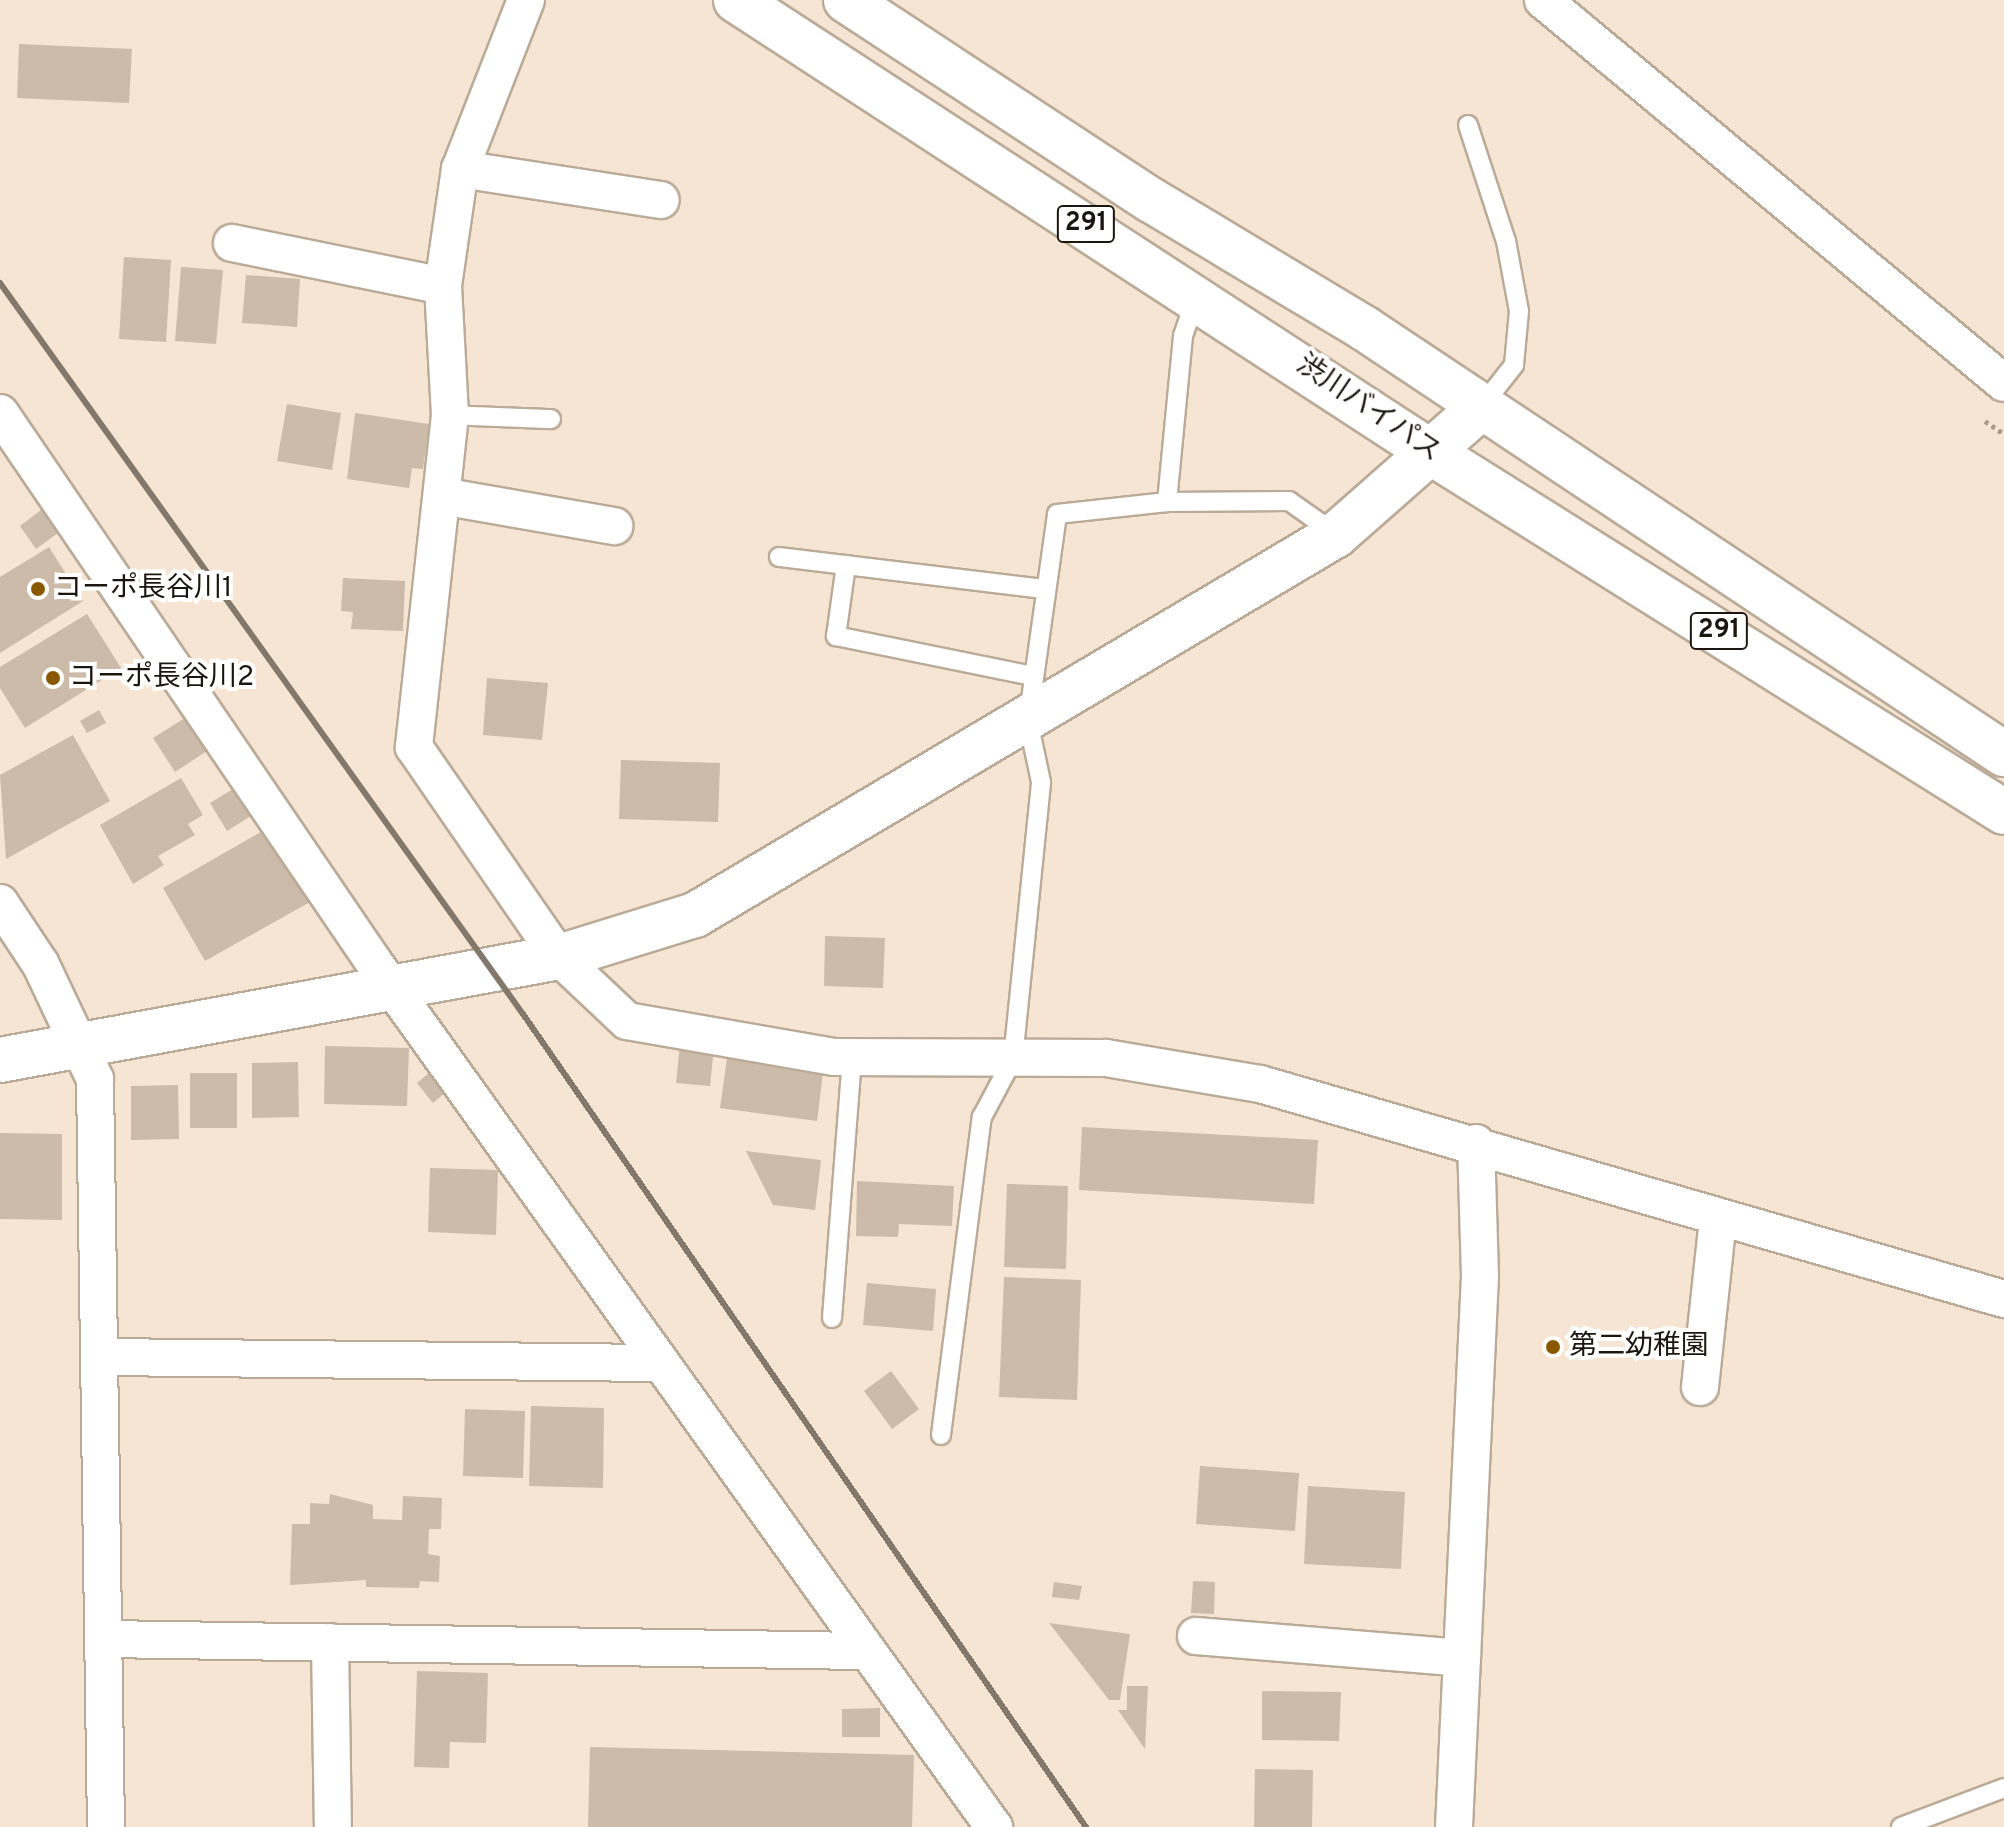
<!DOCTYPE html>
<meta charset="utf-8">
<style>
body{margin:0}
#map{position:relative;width:2004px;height:1827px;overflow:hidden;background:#f6e5d2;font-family:Overpass,"Noto Sans JP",sans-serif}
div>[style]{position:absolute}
.building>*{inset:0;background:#cbbba8}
.path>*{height:5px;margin-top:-2.5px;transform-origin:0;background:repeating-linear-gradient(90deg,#a99d8e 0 4px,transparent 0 8px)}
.roads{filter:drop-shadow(2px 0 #baab99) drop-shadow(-2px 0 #baab99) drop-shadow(0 2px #baab99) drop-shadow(0 -2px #baab99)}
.lane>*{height:18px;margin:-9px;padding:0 9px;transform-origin:9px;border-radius:9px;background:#fff}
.street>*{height:36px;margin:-18px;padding:0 18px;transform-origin:18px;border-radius:18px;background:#fff}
.secondary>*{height:44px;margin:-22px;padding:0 22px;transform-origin:22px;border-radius:22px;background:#fff}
.highway>*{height:44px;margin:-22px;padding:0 22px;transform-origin:22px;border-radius:22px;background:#fff}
.rail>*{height:6px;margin:-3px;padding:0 3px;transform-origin:3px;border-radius:3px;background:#83786c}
.dots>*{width:22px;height:22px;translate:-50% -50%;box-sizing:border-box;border:4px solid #fff;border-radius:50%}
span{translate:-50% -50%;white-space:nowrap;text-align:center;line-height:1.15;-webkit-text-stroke:8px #fff;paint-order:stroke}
.shield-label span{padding:2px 6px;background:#fff;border:2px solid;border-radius:6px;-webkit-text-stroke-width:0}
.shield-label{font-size:26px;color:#1b160f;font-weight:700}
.street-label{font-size:28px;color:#1b160f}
.poi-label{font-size:28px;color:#1b160f}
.left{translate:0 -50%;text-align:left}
</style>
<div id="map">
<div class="building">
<div style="clip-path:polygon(19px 44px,132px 49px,129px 103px,17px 98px)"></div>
<div style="clip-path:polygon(124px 257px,171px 260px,166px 342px,119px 339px)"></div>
<div style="clip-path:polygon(181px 267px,223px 270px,216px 344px,175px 341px)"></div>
<div style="clip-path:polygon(246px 275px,300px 279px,297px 327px,242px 323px)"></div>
<div style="clip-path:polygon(287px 404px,341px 413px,332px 470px,277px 461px)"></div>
<div style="clip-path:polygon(355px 413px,429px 424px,423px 469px,412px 468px,409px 488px,347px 479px)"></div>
<div style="clip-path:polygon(45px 507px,62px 530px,36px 549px,20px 526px)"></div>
<div style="clip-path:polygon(49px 547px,83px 601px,0 653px,0 577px)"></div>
<div style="clip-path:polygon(343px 578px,405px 581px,403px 631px,351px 629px,353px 612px,341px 611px)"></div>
<div style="clip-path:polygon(87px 614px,121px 668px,25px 728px,0 688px,0 667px)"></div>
<div style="clip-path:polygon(487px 678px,548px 683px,542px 740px,483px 735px)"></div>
<div style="clip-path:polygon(99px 710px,106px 723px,87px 733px,80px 721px)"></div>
<div style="clip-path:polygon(185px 718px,207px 751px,175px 772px,153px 738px)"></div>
<div style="clip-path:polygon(73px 735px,110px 801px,6px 859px,0 775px)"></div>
<div style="clip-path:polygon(621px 760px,720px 763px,718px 822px,619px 819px)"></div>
<div style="clip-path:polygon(181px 778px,203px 815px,188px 824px,195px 835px,158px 856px,164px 865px,133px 884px,100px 825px)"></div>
<div style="clip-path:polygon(238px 786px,254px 814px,227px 831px,210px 803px)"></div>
<div style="clip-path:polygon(268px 828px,310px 902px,205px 961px,163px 888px)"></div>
<div style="clip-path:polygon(825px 936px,885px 938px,883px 988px,824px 986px)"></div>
<div style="clip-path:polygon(680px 1044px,714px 1047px,710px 1086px,676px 1083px)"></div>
<div style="clip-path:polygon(325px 1046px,409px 1048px,407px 1106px,324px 1104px)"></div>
<div style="clip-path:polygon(728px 1051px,824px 1064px,817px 1121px,720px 1108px)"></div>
<div style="clip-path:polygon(298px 1062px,299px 1117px,252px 1118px,252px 1063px)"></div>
<div style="clip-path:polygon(430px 1072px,446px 1092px,433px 1103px,417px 1083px)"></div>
<div style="clip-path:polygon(190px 1073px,237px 1073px,237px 1128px,190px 1128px)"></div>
<div style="clip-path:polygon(178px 1085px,179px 1139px,131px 1140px,131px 1086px)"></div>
<div style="clip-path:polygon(1082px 1127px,1318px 1140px,1314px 1204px,1079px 1190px)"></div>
<div style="clip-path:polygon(0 1133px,62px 1134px,62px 1220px,0 1219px)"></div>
<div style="clip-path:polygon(746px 1151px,821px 1160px,815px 1210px,773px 1205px)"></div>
<div style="clip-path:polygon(430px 1168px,498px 1170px,496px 1235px,428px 1232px)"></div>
<div style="clip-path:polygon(857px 1181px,954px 1186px,952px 1226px,899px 1224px,898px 1237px,856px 1236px)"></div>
<div style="clip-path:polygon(1007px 1184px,1068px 1186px,1066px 1269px,1004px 1267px)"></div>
<div style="clip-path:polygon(1004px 1277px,1081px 1280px,1077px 1400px,999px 1397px)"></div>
<div style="clip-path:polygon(867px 1283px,936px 1289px,933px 1331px,863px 1325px)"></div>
<div style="clip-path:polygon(891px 1371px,919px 1409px,892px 1429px,864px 1391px)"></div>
<div style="clip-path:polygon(531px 1406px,604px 1408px,603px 1488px,529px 1486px)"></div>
<div style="clip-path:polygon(465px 1409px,525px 1411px,523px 1478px,463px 1476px)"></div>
<div style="clip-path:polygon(1200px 1466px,1299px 1473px,1295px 1531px,1196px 1524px)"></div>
<div style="clip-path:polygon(1308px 1486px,1405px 1492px,1401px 1569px,1304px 1564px)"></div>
<div style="clip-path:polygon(330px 1494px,373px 1505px,373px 1519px,402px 1520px,403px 1496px,442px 1498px,441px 1529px,429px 1529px,428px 1554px,440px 1556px,439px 1582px,420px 1581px,419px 1588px,366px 1587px,366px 1580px,290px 1585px,292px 1524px,310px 1524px,310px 1503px,329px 1504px)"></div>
<div style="clip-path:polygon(1193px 1581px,1215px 1582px,1214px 1614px,1191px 1613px)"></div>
<div style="clip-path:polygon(1054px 1582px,1082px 1586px,1079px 1600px,1052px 1597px)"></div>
<div style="clip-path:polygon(1049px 1623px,1130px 1634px,1120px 1700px,1109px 1700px)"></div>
<div style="clip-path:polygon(417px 1671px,488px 1673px,486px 1743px,450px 1742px,449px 1768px,414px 1767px)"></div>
<div style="clip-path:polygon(1127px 1686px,1148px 1686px,1145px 1749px,1118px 1710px,1127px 1710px)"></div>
<div style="clip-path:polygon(1262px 1691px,1341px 1692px,1339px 1741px,1262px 1740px)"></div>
<div style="clip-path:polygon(880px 1708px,880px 1737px,842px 1737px,842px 1709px)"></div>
<div style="clip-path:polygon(590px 1747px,914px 1755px,912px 1827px,588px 1827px)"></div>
<div style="clip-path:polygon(1255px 1769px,1313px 1770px,1312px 1827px,1254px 1827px)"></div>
</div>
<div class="path">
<div style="left:1985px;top:421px;width:23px;rotate:34deg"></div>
</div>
<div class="roads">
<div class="lane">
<div style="left:1468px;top:125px;width:122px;rotate:71.9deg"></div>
<div style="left:1506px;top:241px;width:71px;rotate:79.5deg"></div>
<div style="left:1519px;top:311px;width:54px;rotate:95.3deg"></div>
<div style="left:1514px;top:365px;width:53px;rotate:128.2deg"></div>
<div style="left:1196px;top:298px;width:40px;rotate:108.9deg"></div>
<div style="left:1183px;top:336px;width:167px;rotate:95.5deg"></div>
<div style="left:1167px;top:502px;width:122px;rotate:-0.5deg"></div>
<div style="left:1289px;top:501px;width:57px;rotate:35.1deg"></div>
<div style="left:450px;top:415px;width:101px;rotate:2.3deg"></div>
<div style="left:779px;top:557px;width:268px;rotate:6.9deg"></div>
<div style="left:846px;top:565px;width:72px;rotate:98deg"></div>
<div style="left:836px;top:636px;width:201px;rotate:11.5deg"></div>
<div style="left:832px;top:1318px;width:262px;rotate:-85.6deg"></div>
<div style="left:941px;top:1435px;width:321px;rotate:-82.7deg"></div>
<div style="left:982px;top:1117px;width:66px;rotate:-61.9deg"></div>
<div style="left:1013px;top:1059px;width:278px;rotate:-84.2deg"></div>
<div style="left:1041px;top:782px;width:62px;rotate:-102deg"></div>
<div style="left:1028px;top:721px;width:209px;rotate:-82deg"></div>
<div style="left:1057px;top:514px;width:111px;rotate:-6.2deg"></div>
<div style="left:1901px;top:1827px;width:110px;rotate:-20.7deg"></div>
</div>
<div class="street">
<div style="left:526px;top:0;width:181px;rotate:111.3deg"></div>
<div style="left:460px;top:169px;width:118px;rotate:98.3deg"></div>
<div style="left:443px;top:286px;width:129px;rotate:86.9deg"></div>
<div style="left:450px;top:415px;width:334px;rotate:96.2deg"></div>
<div style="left:414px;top:747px;width:255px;rotate:55.4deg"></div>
<div style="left:559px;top:957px;width:93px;rotate:43.3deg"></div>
<div style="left:627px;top:1021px;width:210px;rotate:9.9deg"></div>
<div style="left:834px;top:1057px;width:272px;rotate:0.2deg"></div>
<div style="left:1106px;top:1058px;width:156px;rotate:9.6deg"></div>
<div style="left:1260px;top:1084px;width:774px;rotate:16.12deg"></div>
<div style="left:1543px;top:0;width:599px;rotate:39.72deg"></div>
<div style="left:460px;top:169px;width:203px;rotate:8.8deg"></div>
<div style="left:232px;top:243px;width:215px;rotate:11.5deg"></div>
<div style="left:0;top:413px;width:663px;rotate:55.76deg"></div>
<div style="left:373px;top:961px;width:1066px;rotate:54.36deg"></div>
<div style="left:442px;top:496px;width:175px;rotate:9.9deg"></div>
<div style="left:0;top:903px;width:74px;rotate:56.5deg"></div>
<div style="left:41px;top:965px;width:126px;rotate:64.7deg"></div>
<div style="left:95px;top:1079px;width:748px;rotate:89.16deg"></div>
<div style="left:102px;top:1357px;width:557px;rotate:0.62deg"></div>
<div style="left:1700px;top:1387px;width:169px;rotate:-83.9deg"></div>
<div style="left:1196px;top:1636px;width:267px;rotate:4.7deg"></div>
<div style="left:105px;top:1639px;width:758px;rotate:0.91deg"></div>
<div style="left:330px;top:1642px;width:185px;rotate:89.1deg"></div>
<div style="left:1454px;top:1827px;width:552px;rotate:-87.3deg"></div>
<div style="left:1480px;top:1276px;width:133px;rotate:-91.7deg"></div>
</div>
<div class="secondary">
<div style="left:0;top:1060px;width:568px;rotate:-10.44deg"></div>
<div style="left:559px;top:957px;width:142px;rotate:-17.2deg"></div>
<div style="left:695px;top:915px;width:745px;rotate:-30.66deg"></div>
<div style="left:1336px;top:535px;width:191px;rotate:-41.4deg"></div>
</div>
<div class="highway">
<div style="left:736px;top:0;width:830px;rotate:33.06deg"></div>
<div style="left:1432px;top:453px;width:675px;rotate:32.11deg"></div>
<div style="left:846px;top:0;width:365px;rotate:33.3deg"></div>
<div style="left:1151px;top:200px;width:249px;rotate:31deg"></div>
<div style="left:1364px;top:328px;width:769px;rotate:33.65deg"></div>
</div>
</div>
<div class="rail">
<div style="left:0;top:283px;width:899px;rotate:54.42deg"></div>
<div style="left:523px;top:1014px;width:989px;rotate:55.3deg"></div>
</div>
<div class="dots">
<div style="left:38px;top:589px;background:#8a5801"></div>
<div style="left:53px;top:678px;background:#8a5801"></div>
<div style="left:1553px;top:1347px;background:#8a5801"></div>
</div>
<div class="shield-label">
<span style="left:1086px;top:224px">291</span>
<span style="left:1719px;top:631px">291</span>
</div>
<div class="street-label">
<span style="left:1368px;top:409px;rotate:34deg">渋川バイパス</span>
</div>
<div class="poi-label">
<span class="left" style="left:54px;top:589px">コーポ長谷川1</span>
<span class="left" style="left:69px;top:678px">コーポ長谷川2</span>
<span class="left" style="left:1569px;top:1347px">第二幼稚園</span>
</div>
</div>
